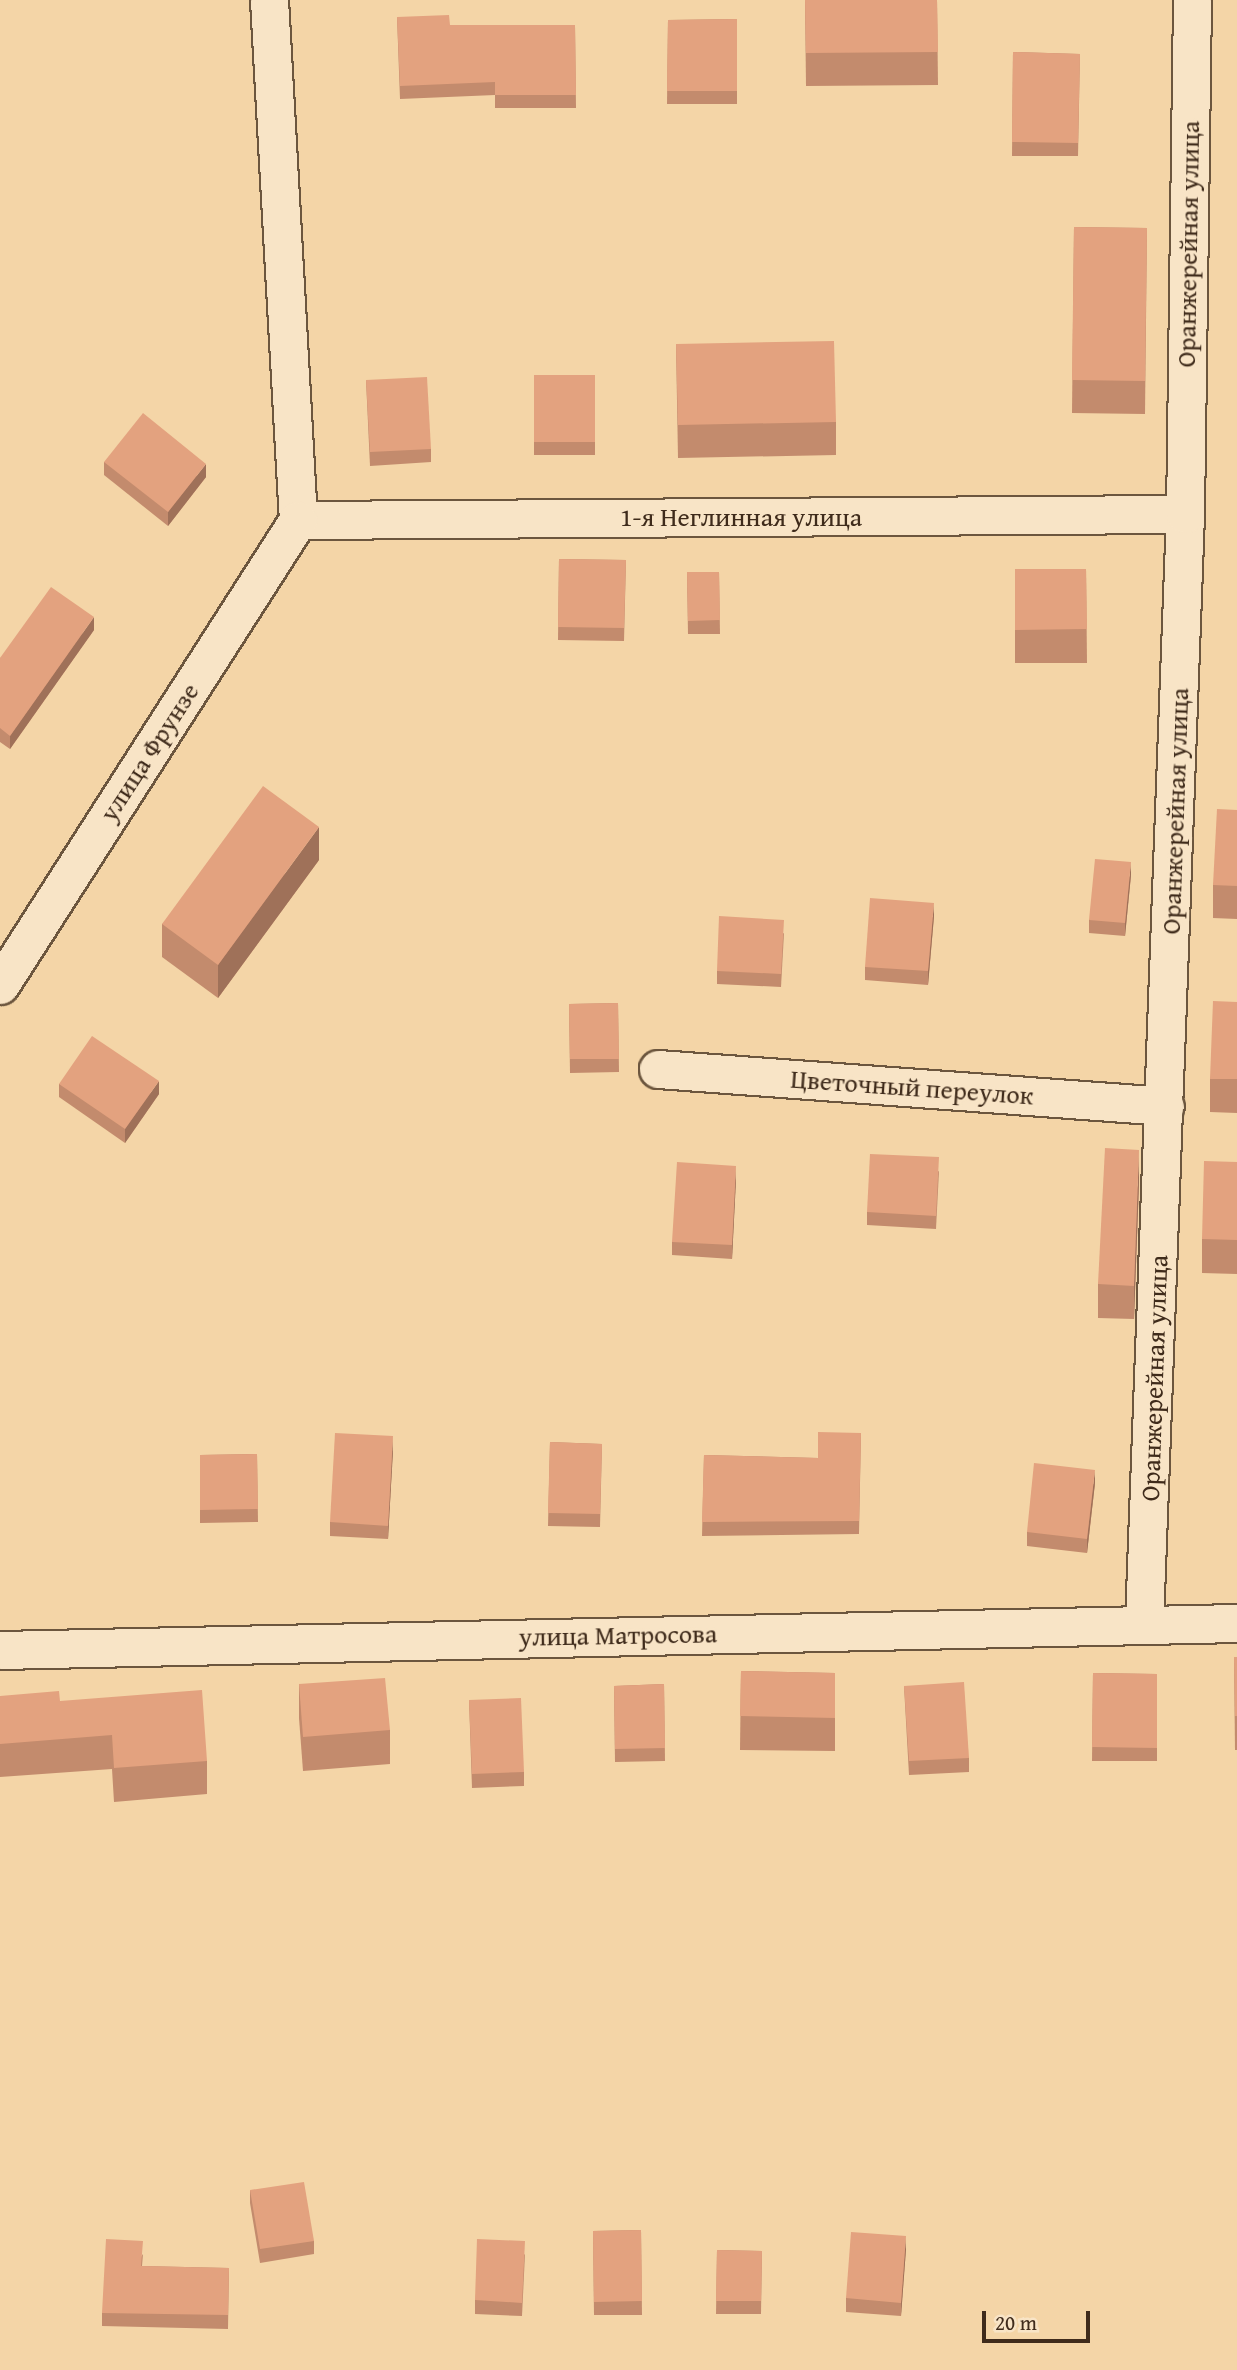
<!DOCTYPE html>
<meta charset="utf-8">
<style>
body{margin:0}
#map{position:relative;width:1237px;height:2370px;overflow:hidden;background:#f4d5a7;font-family:"Gentium Book Plus",serif}
div>[style]{position:absolute}
.roads{filter:drop-shadow(2px 0 #6c563e) drop-shadow(-2px 0 #6c563e) drop-shadow(0 2px #6c563e) drop-shadow(0 -2px #6c563e)}
.street>*{height:37px;margin:-18.5px;padding:0 18.5px;transform-origin:18.5px;border-radius:18.5px;background:#f8e4c6}
.wall>*{inset:0;background:#c38b6d}
.shaded-wall>*{inset:0;background:#9f7159}
.building>*{inset:0;background:#e3a27f}
span{translate:-50% -50%;white-space:nowrap;text-align:center;line-height:1.15;-webkit-text-stroke:5px #f8e4c6;paint-order:stroke}
.street-label{font-size:26px;color:#3f2b1b}
.scale{position:absolute;left:982px;top:2311px;width:108px;height:32px;box-sizing:border-box;border:4px solid #3f2b1b;border-top:0;padding-left:9px;font-size:21px;line-height:24px;white-space:nowrap;color:#3f2b1b;-webkit-text-stroke:5px #f8e4c6;paint-order:stroke}
</style>
<div id="map">
<div class="roads">
<div class="street">
<div style="left:269px;top:0;width:521px;rotate:86.81deg"></div>
<div style="left:298px;top:520px;width:887px;rotate:-0.39deg"></div>
<div style="left:0;top:985px;width:552px;rotate:-57.35deg"></div>
<div style="left:658px;top:1069px;width:508px;rotate:4.17deg"></div>
<div style="left:1144px;top:1622px;width:1109px;rotate:-87.88deg"></div>
<div style="left:1185px;top:514px;width:514px;rotate:-89.22deg"></div>
<div style="left:0;top:1650px;width:1237px;rotate:-1.25deg"></div>
</div>
</div>
<div class="wall">
<div style="clip-path:polygon(805px 0,937px 0,938px 85px,806px 86px)"></div>
<div style="clip-path:polygon(397px 17px,450px 25px,575px 25px,576px 108px,495px 108px,495px 95px,400px 99px)"></div>
<div style="clip-path:polygon(737px 19px,737px 104px,667px 104px,668px 20px)"></div>
<div style="clip-path:polygon(1013px 52px,1080px 54px,1078px 156px,1012px 156px)"></div>
<div style="clip-path:polygon(1074px 227px,1147px 228px,1145px 414px,1072px 413px)"></div>
<div style="clip-path:polygon(676px 344px,836px 422px,836px 455px,678px 458px)"></div>
<div style="clip-path:polygon(534px 375px,595px 375px,595px 455px,534px 455px)"></div>
<div style="clip-path:polygon(366px 380px,431px 449px,431px 462px,370px 466px)"></div>
<div style="clip-path:polygon(104px 462px,206px 477px,168px 526px,104px 475px)"></div>
<div style="clip-path:polygon(559px 559px,626px 560px,624px 641px,558px 640px)"></div>
<div style="clip-path:polygon(1015px 569px,1086px 569px,1087px 663px,1015px 663px)"></div>
<div style="clip-path:polygon(687px 572px,719px 572px,720px 634px,688px 634px)"></div>
<div style="clip-path:polygon(94px 630px,10px 749px,0 742px,0 658px)"></div>
<div style="clip-path:polygon(1237px 810px,1237px 919px,1213px 918px,1213px 885px)"></div>
<div style="clip-path:polygon(319px 860px,218px 998px,162px 957px,162px 924px)"></div>
<div style="clip-path:polygon(1131px 875px,1125px 936px,1089px 933px,1089px 920px)"></div>
<div style="clip-path:polygon(934px 916px,928px 985px,865px 980px,865px 967px)"></div>
<div style="clip-path:polygon(784px 933px,781px 987px,717px 984px,717px 971px)"></div>
<div style="clip-path:polygon(1237px 1002px,1237px 1113px,1210px 1112px,1210px 1079px)"></div>
<div style="clip-path:polygon(618px 1003px,619px 1072px,570px 1073px,569px 1004px)"></div>
<div style="clip-path:polygon(59px 1084px,159px 1094px,125px 1143px,59px 1097px)"></div>
<div style="clip-path:polygon(1237px 1162px,1237px 1274px,1202px 1273px,1202px 1239px)"></div>
<div style="clip-path:polygon(939px 1171px,936px 1229px,867px 1225px,867px 1212px)"></div>
<div style="clip-path:polygon(736px 1179px,732px 1259px,672px 1255px,672px 1242px)"></div>
<div style="clip-path:polygon(1139px 1183px,1134px 1319px,1098px 1318px,1098px 1284px)"></div>
<div style="clip-path:polygon(861px 1433px,859px 1534px,702px 1536px,704px 1455px,818px 1458px)"></div>
<div style="clip-path:polygon(550px 1442px,602px 1444px,600px 1527px,548px 1526px)"></div>
<div style="clip-path:polygon(393px 1450px,388px 1539px,330px 1536px,330px 1522px)"></div>
<div style="clip-path:polygon(257px 1454px,258px 1522px,200px 1523px,200px 1455px)"></div>
<div style="clip-path:polygon(1095px 1483px,1087px 1553px,1027px 1546px,1027px 1532px)"></div>
<div style="clip-path:polygon(1234px 1657px,1237px 1657px,1237px 1750px,1235px 1750px)"></div>
<div style="clip-path:polygon(741px 1671px,835px 1673px,835px 1751px,740px 1750px)"></div>
<div style="clip-path:polygon(1093px 1673px,1157px 1674px,1157px 1761px,1092px 1761px)"></div>
<div style="clip-path:polygon(299px 1684px,390px 1730px,390px 1764px,303px 1771px,299px 1718px)"></div>
<div style="clip-path:polygon(664px 1684px,665px 1761px,615px 1762px,614px 1686px)"></div>
<div style="clip-path:polygon(904px 1686px,969px 1758px,969px 1772px,909px 1775px)"></div>
<div style="clip-path:polygon(0 1696px,60px 1701px,207px 1761px,207px 1794px,114px 1802px,112px 1769px,0 1777px)"></div>
<div style="clip-path:polygon(469px 1700px,524px 1772px,524px 1786px,472px 1788px)"></div>
<div style="clip-path:polygon(250px 2190px,314px 2241px,314px 2254px,260px 2263px,250px 2203px)"></div>
<div style="clip-path:polygon(641px 2230px,642px 2315px,594px 2315px,593px 2231px)"></div>
<div style="clip-path:polygon(906px 2249px,901px 2316px,846px 2312px,846px 2298px)"></div>
<div style="clip-path:polygon(717px 2250px,762px 2251px,761px 2314px,716px 2314px)"></div>
<div style="clip-path:polygon(143px 2254px,142px 2266px,229px 2268px,228px 2329px,102px 2326px,102px 2313px)"></div>
<div style="clip-path:polygon(525px 2254px,522px 2316px,475px 2314px,475px 2300px)"></div>
</div>
<div class="shaded-wall">
<div style="clip-path:polygon(206px 464px,206px 477px,168px 526px,168px 512px)"></div>
<div style="clip-path:polygon(94px 617px,94px 630px,10px 749px,10px 736px)"></div>
<div style="clip-path:polygon(319px 827px,319px 860px,218px 998px,218px 965px)"></div>
<div style="clip-path:polygon(1131px 862px,1131px 875px,1125px 936px,1125px 923px)"></div>
<div style="clip-path:polygon(934px 903px,934px 916px,928px 985px,928px 971px)"></div>
<div style="clip-path:polygon(159px 1081px,159px 1094px,125px 1143px,125px 1129px)"></div>
<div style="clip-path:polygon(1139px 1150px,1139px 1183px,1134px 1319px,1134px 1286px)"></div>
<div style="clip-path:polygon(736px 1166px,736px 1179px,732px 1259px,732px 1245px)"></div>
<div style="clip-path:polygon(393px 1436px,393px 1450px,388px 1539px,388px 1526px)"></div>
<div style="clip-path:polygon(1095px 1470px,1095px 1483px,1087px 1553px,1087px 1539px)"></div>
<div style="clip-path:polygon(906px 2236px,906px 2249px,901px 2316px,901px 2303px)"></div>
</div>
<div class="building">
<div style="clip-path:polygon(805px 0,937px 0,938px 52px,806px 53px)"></div>
<div style="clip-path:polygon(449px 15px,450px 25px,575px 25px,576px 95px,495px 95px,495px 82px,400px 86px,397px 17px)"></div>
<div style="clip-path:polygon(737px 19px,737px 91px,667px 91px,668px 20px)"></div>
<div style="clip-path:polygon(1013px 52px,1080px 54px,1078px 143px,1012px 142px)"></div>
<div style="clip-path:polygon(1074px 227px,1147px 228px,1145px 381px,1072px 380px)"></div>
<div style="clip-path:polygon(834px 341px,836px 422px,678px 425px,676px 344px)"></div>
<div style="clip-path:polygon(534px 375px,595px 375px,595px 442px,534px 442px)"></div>
<div style="clip-path:polygon(427px 377px,431px 449px,370px 452px,366px 380px)"></div>
<div style="clip-path:polygon(143px 413px,206px 464px,168px 512px,104px 462px)"></div>
<div style="clip-path:polygon(559px 559px,626px 560px,624px 628px,558px 627px)"></div>
<div style="clip-path:polygon(1015px 569px,1086px 569px,1087px 629px,1015px 630px)"></div>
<div style="clip-path:polygon(687px 572px,719px 572px,720px 620px,688px 621px)"></div>
<div style="clip-path:polygon(51px 587px,94px 617px,10px 736px,0 728px,0 658px)"></div>
<div style="clip-path:polygon(263px 786px,319px 827px,218px 965px,162px 924px)"></div>
<div style="clip-path:polygon(1217px 809px,1237px 810px,1237px 886px,1213px 885px)"></div>
<div style="clip-path:polygon(1095px 859px,1131px 862px,1125px 923px,1089px 920px)"></div>
<div style="clip-path:polygon(870px 898px,934px 903px,928px 971px,865px 967px)"></div>
<div style="clip-path:polygon(719px 916px,784px 920px,781px 974px,717px 971px)"></div>
<div style="clip-path:polygon(1213px 1001px,1237px 1002px,1237px 1079px,1210px 1079px)"></div>
<div style="clip-path:polygon(618px 1003px,619px 1059px,570px 1059px,569px 1004px)"></div>
<div style="clip-path:polygon(92px 1036px,159px 1081px,125px 1129px,59px 1084px)"></div>
<div style="clip-path:polygon(1105px 1148px,1139px 1150px,1134px 1286px,1098px 1284px)"></div>
<div style="clip-path:polygon(870px 1154px,939px 1157px,936px 1216px,867px 1212px)"></div>
<div style="clip-path:polygon(1204px 1161px,1237px 1162px,1237px 1240px,1202px 1239px)"></div>
<div style="clip-path:polygon(677px 1162px,736px 1166px,732px 1245px,672px 1242px)"></div>
<div style="clip-path:polygon(818px 1432px,861px 1433px,859px 1521px,702px 1522px,704px 1455px,818px 1458px)"></div>
<div style="clip-path:polygon(335px 1433px,393px 1436px,388px 1526px,330px 1522px)"></div>
<div style="clip-path:polygon(550px 1442px,602px 1444px,600px 1514px,548px 1513px)"></div>
<div style="clip-path:polygon(257px 1454px,258px 1509px,200px 1510px,200px 1455px)"></div>
<div style="clip-path:polygon(1034px 1463px,1095px 1470px,1087px 1539px,1027px 1532px)"></div>
<div style="clip-path:polygon(1234px 1657px,1237px 1657px,1237px 1716px,1235px 1716px)"></div>
<div style="clip-path:polygon(741px 1671px,835px 1673px,835px 1718px,740px 1716px)"></div>
<div style="clip-path:polygon(1093px 1673px,1157px 1674px,1157px 1748px,1092px 1747px)"></div>
<div style="clip-path:polygon(385px 1678px,390px 1730px,303px 1737px,299px 1684px)"></div>
<div style="clip-path:polygon(964px 1682px,969px 1758px,909px 1761px,904px 1686px)"></div>
<div style="clip-path:polygon(664px 1684px,665px 1748px,615px 1749px,614px 1686px)"></div>
<div style="clip-path:polygon(202px 1690px,207px 1761px,114px 1768px,112px 1735px,0 1744px,0 1696px,59px 1691px,60px 1701px)"></div>
<div style="clip-path:polygon(521px 1698px,524px 1772px,472px 1774px,469px 1700px)"></div>
<div style="clip-path:polygon(304px 2182px,314px 2241px,260px 2249px,250px 2190px)"></div>
<div style="clip-path:polygon(641px 2230px,642px 2301px,594px 2302px,593px 2231px)"></div>
<div style="clip-path:polygon(851px 2232px,906px 2236px,901px 2303px,846px 2298px)"></div>
<div style="clip-path:polygon(106px 2239px,143px 2241px,141px 2266px,229px 2268px,228px 2315px,102px 2313px)"></div>
<div style="clip-path:polygon(477px 2239px,525px 2241px,522px 2303px,475px 2300px)"></div>
<div style="clip-path:polygon(717px 2250px,762px 2251px,761px 2301px,716px 2301px)"></div>
</div>
<div class="street-label">
<span style="left:1188px;top:244px;rotate:-89deg">Оранжерейная улица</span>
<span style="left:741px;top:517px">1-я Неглинная улица</span>
<span style="left:149px;top:752px;rotate:-57deg">улица Фрунзе</span>
<span style="left:1175px;top:811px;rotate:-88deg">Оранжерейная улица</span>
<span style="left:912px;top:1087px;rotate:4deg">Цветочный переулок</span>
<span style="left:1154px;top:1378px;rotate:-88deg">Оранжерейная улица</span>
<span style="left:618px;top:1635px;rotate:-1deg">улица Матросова</span>
</div>
<div class="scale">20 m</div>
</div>
